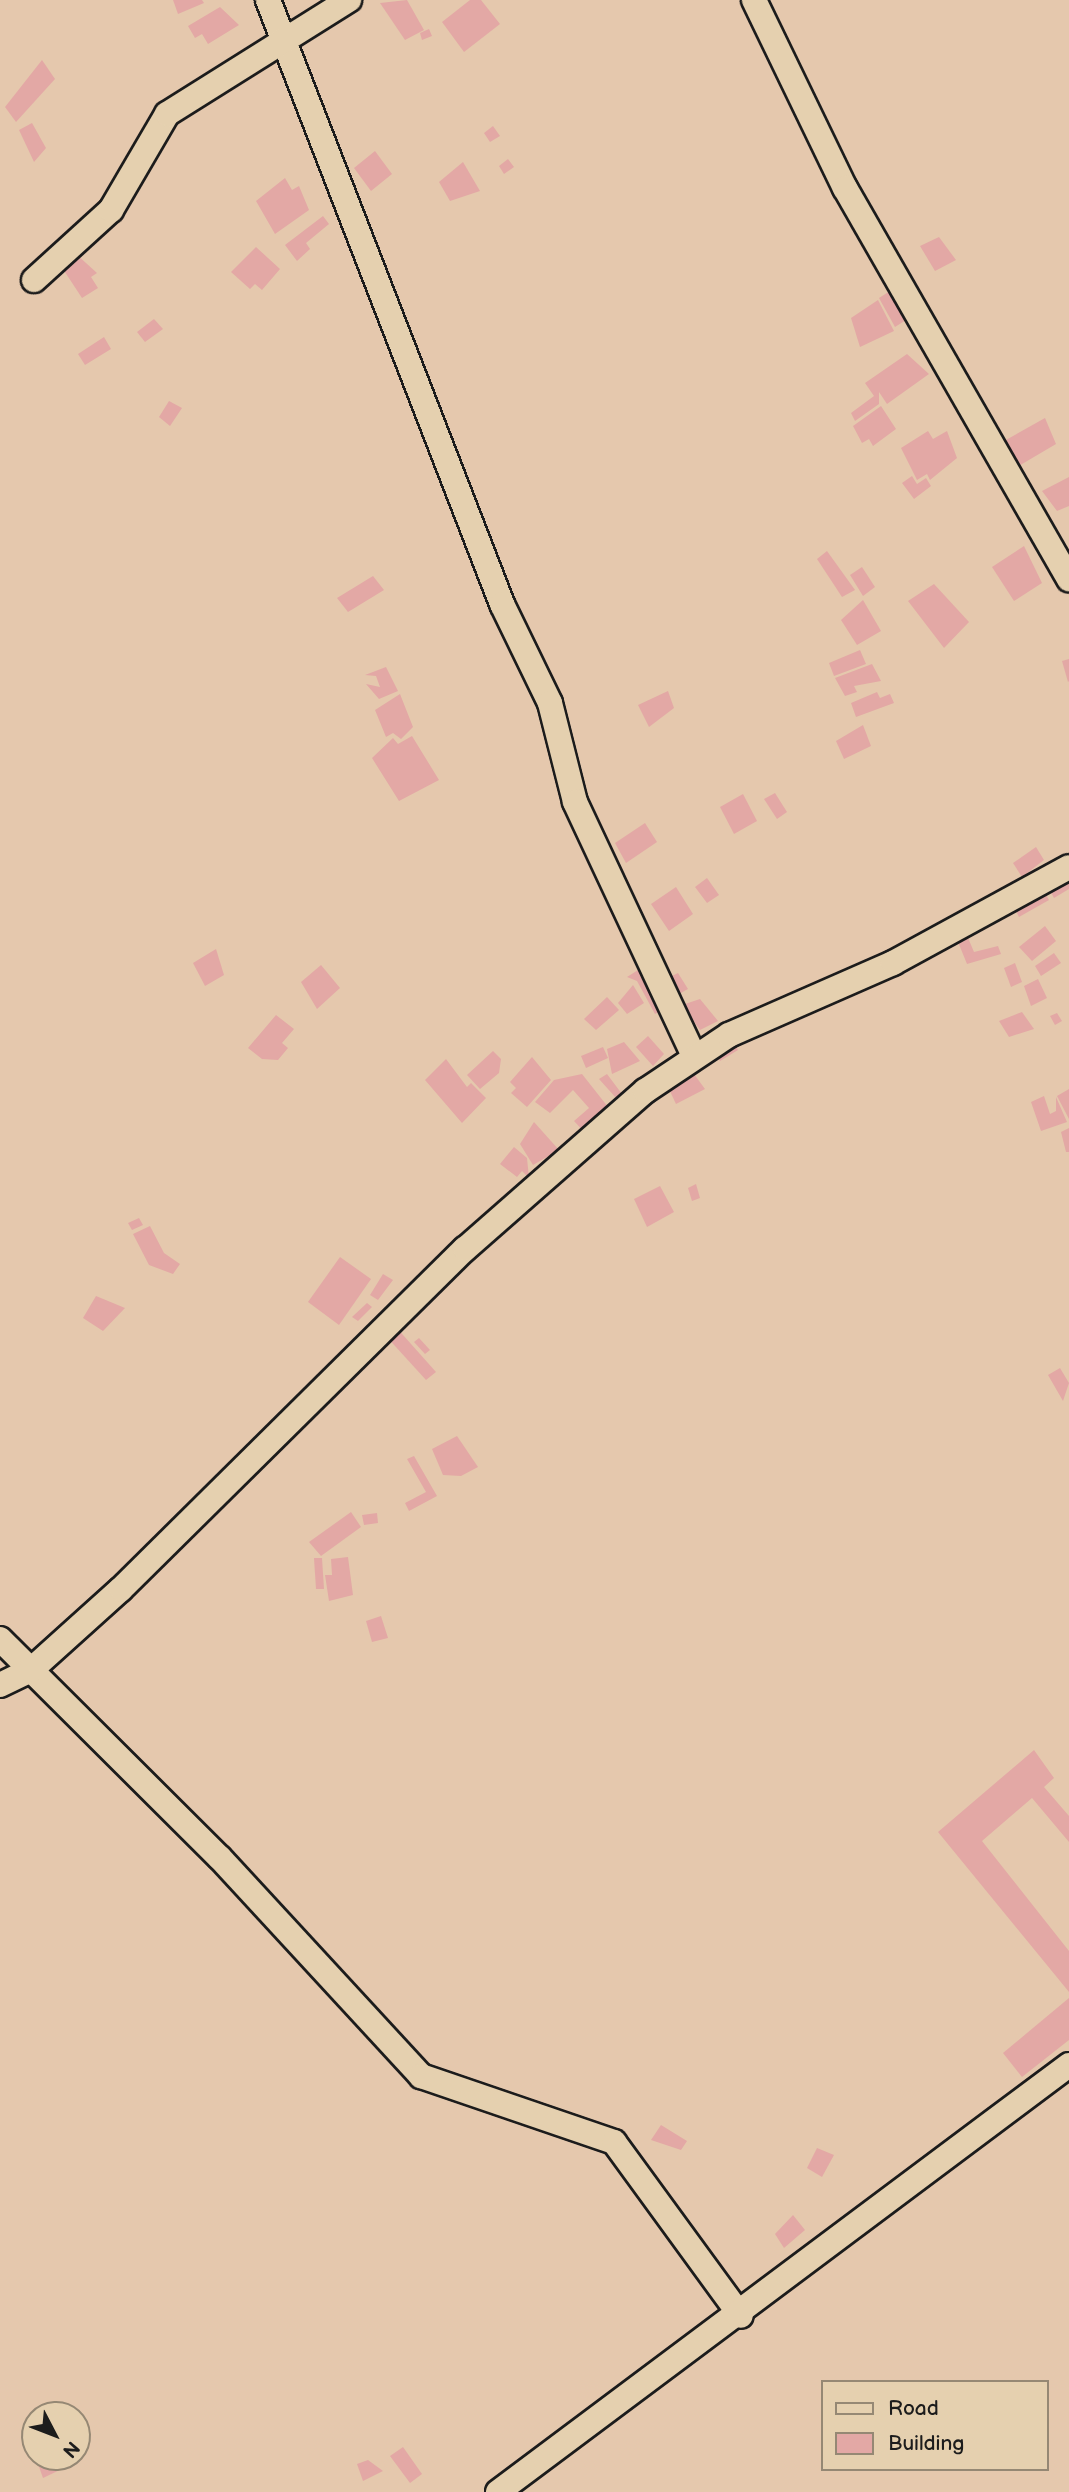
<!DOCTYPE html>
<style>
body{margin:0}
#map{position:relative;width:1069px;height:2492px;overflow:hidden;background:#e5c8ad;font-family:"Balsamiq Sans",sans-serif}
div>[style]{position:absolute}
.building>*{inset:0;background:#e3a8a5}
.roads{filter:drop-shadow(2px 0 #1c1c1c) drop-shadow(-2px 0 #1c1c1c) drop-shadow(0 2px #1c1c1c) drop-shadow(0 -2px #1c1c1c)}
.minor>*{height:24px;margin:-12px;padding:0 12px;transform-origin:12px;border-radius:12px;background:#e5d0af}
span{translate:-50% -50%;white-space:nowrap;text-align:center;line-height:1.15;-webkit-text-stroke:6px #e5d0af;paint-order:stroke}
.legend{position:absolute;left:821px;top:2380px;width:228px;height:91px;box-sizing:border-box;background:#e5d0af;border:2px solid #958874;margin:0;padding:9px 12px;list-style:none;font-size:21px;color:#1c1c1c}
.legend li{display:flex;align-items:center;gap:14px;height:35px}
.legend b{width:35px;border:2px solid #958874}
.north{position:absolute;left:21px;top:2401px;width:70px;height:70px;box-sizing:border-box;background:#e5d0af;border:2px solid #958874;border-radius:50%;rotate:132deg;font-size:19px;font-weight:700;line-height:28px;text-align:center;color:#1c1c1c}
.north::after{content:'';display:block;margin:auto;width:24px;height:32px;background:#1c1c1c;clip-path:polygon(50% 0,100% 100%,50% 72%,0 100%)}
</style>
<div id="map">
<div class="building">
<div style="clip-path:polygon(173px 0,202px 0,204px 3px,178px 14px)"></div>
<div style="clip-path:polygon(407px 0,424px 30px,405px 40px,380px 3px)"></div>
<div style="clip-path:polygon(470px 0,481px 0,500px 24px,464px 52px,442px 22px)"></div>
<div style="clip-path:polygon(220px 7px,239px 25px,208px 44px,202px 34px,195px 38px,188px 26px)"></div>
<div style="clip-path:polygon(429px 29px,432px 36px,422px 40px,420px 33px)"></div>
<div style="clip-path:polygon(42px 60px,55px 79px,16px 122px,5px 107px)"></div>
<div style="clip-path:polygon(32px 123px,46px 148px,34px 162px,19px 130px)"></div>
<div style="clip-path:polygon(493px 126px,500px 136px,490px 142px,484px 133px)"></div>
<div style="clip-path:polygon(375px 151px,392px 174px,371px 191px,354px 168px)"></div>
<div style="clip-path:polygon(508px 159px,514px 167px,504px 174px,499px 166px)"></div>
<div style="clip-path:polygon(463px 162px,480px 191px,450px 201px,439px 182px)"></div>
<div style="clip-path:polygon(285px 178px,292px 190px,299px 186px,309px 210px,275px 234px,256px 201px)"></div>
<div style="clip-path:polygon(323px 216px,329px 224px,306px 243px,310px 249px,297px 261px,285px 245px)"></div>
<div style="clip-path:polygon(939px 237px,956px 260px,935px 271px,920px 246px)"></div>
<div style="clip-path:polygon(256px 247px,280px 269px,262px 290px,255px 284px,250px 289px,231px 272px)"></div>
<div style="clip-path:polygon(75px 253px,97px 273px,91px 277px,98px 288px,82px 298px,59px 263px)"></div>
<div style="clip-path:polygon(890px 291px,906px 320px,895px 327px,879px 298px)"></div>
<div style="clip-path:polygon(878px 300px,894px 331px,860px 347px,851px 318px)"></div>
<div style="clip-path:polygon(154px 319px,163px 329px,145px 342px,137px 332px)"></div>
<div style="clip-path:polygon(104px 337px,111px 349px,85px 365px,78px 354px)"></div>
<div style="clip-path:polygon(907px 354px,929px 374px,887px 404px,879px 392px,879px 404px,855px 421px,851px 413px,874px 396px,865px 383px)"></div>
<div style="clip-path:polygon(169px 401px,182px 408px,170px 426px,159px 417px)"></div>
<div style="clip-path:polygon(881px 406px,896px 429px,873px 446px,869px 439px,862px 443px,853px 426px)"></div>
<div style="clip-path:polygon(1045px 418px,1056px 444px,1017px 467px,1004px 441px)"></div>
<div style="clip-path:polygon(928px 431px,933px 439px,947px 431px,957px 458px,930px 480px,927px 474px,917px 480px,901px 448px)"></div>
<div style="clip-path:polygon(912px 476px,917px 484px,926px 478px,931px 486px,914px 499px,902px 483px)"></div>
<div style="clip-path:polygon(1069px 477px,1069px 506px,1057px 511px,1042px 491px)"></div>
<div style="clip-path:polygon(1024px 546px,1042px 583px,1014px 601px,992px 567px)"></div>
<div style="clip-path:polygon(827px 551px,855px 590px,842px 597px,817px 559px)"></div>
<div style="clip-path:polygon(862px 567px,875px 587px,863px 596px,850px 575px)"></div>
<div style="clip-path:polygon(373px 576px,384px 590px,348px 612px,337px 598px)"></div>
<div style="clip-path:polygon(934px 584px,969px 622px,944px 648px,908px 601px)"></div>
<div style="clip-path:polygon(863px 600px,881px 631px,857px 645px,841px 620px)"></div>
<div style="clip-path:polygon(860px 650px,866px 664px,834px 676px,829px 663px)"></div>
<div style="clip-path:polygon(1069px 659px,1069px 681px,1068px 682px,1062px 661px)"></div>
<div style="clip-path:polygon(872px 664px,881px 681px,854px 686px,857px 692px,845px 696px,835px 678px)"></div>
<div style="clip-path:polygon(386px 667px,398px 691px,379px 699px,366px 684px,380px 687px,376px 676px,365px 675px)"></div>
<div style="clip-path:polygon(668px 691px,674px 708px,649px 727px,638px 705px)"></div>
<div style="clip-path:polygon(877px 692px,880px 698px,890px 694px,894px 703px,856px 717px,851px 703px)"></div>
<div style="clip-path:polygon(400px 694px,413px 727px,401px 739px,393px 733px,386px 737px,375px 710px)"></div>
<div style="clip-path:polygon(863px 725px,871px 746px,844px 759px,836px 741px)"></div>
<div style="clip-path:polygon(412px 736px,439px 780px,399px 801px,372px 758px,393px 738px,398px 744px)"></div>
<div style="clip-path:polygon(775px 793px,787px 812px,777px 819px,764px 799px)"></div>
<div style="clip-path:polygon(743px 794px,757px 821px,734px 834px,720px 807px)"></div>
<div style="clip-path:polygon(645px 823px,657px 842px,626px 863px,615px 843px)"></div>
<div style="clip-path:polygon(1036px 847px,1044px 860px,1022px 877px,1013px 863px)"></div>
<div style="clip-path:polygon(1069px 876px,1069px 889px,1054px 898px,1048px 887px)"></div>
<div style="clip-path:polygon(707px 878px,719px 895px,707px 903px,695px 887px)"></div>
<div style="clip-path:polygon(676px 887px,693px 914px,669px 931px,651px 904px)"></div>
<div style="clip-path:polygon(1042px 888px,1049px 900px,1019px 917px,1013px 905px)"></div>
<div style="clip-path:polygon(1045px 926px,1056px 941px,1032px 961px,1019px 947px)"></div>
<div style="clip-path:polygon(966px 933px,974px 952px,998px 946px,1001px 954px,967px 964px,956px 937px)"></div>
<div style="clip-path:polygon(216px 949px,224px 975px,205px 986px,193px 963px)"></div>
<div style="clip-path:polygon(1054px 953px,1061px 963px,1041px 976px,1035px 966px)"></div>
<div style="clip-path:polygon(1015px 963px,1022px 982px,1011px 987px,1004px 968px)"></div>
<div style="clip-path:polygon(321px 965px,340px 988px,317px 1009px,301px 982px)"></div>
<div style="clip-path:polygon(646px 965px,666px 1008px,655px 1014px,637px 981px,627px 977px)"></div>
<div style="clip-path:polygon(678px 973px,688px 989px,679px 994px,670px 977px)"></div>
<div style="clip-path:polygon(1038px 979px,1047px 998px,1031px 1006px,1024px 986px)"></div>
<div style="clip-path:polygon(633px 985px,644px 1003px,627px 1014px,618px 1003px)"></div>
<div style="clip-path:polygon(607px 997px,619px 1010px,596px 1030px,584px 1019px)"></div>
<div style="clip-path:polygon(700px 999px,718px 1021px,700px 1030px,682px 1005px)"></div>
<div style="clip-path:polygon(1022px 1012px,1034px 1029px,1009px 1037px,999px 1021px)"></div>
<div style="clip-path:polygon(1057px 1013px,1062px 1021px,1055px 1025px,1050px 1016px)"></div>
<div style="clip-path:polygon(276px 1015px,294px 1029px,282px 1043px,288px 1048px,278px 1060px,262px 1059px,248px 1048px)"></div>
<div style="clip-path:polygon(648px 1036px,664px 1054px,653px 1066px,636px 1047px)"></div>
<div style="clip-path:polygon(732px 1039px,738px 1050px,720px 1061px,714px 1050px)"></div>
<div style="clip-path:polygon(624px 1042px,640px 1061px,612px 1074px,607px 1049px)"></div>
<div style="clip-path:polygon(603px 1047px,608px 1058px,586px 1068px,581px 1056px)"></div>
<div style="clip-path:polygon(493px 1051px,501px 1059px,499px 1073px,480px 1089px,467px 1075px)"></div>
<div style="clip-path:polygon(532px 1057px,551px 1080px,527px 1107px,511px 1093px,516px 1088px,510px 1082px)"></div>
<div style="clip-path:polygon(446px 1059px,467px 1087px,471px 1083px,486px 1098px,462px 1123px,425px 1080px)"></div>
<div style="clip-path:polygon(691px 1070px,705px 1089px,676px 1104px,668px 1087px)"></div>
<div style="clip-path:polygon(582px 1074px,612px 1112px,586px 1134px,574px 1121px,589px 1108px,573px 1090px,550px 1113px,535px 1102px,554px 1080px)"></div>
<div style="clip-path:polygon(607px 1074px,625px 1098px,614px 1107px,617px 1099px,599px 1079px)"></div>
<div style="clip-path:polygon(1069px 1089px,1069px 1119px,1057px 1096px)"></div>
<div style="clip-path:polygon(1044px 1096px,1050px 1114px,1056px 1111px,1056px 1097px,1067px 1122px,1041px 1131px,1031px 1102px)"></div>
<div style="clip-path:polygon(534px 1122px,559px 1150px,533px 1165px,520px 1144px)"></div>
<div style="clip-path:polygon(1069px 1128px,1069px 1152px,1066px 1152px,1061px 1132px)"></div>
<div style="clip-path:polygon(514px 1147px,527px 1158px,529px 1178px,522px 1171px,517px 1177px,500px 1164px)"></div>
<div style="clip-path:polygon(696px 1184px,700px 1198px,692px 1201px,688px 1188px)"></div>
<div style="clip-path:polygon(660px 1186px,674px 1212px,647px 1227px,634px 1199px)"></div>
<div style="clip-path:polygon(139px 1218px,143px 1225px,132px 1230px,128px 1223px)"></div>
<div style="clip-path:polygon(150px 1226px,164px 1253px,180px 1264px,173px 1274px,149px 1265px,133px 1234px)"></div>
<div style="clip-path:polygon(340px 1257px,371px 1279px,339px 1325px,308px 1302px)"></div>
<div style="clip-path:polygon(383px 1274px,393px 1280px,378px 1300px,370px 1295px)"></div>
<div style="clip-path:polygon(96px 1296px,125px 1308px,103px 1331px,83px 1318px)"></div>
<div style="clip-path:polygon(367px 1303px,372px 1307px,358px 1321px,352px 1317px)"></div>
<div style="clip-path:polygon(395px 1326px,436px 1372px,426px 1380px,385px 1335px)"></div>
<div style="clip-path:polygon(419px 1338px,430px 1350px,425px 1354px,414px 1342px)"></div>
<div style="clip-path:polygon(1060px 1368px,1069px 1383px,1063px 1401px,1048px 1375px)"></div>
<div style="clip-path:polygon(457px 1436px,478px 1467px,461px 1476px,443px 1475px,432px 1449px)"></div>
<div style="clip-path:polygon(414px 1456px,437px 1496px,409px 1511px,405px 1503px,426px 1492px,407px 1459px)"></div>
<div style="clip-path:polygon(351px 1512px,361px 1527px,321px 1556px,309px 1542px)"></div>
<div style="clip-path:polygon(377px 1513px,378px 1523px,364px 1525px,362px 1515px)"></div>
<div style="clip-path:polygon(348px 1557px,353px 1595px,329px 1601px,325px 1575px,332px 1575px,331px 1559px)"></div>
<div style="clip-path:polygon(314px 1558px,322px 1558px,324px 1589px,316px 1589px)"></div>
<div style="clip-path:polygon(381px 1616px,388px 1638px,372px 1642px,366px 1621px)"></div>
<div style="clip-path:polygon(1034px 1750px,1054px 1778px,1044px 1787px,1069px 1816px,1069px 1842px,1032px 1798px,982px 1841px,1069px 1951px,1069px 1992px,938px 1832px)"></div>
<div style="clip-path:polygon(1069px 1998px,1069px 2040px,1022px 2077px,1003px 2053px)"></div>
<div style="clip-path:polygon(661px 2125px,687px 2141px,681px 2150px,651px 2140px)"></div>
<div style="clip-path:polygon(817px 2148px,834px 2155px,822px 2177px,807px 2168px)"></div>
<div style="clip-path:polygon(793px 2215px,805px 2230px,784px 2248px,775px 2234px)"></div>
<div style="clip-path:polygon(403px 2447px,422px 2474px,410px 2483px,390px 2456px)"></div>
<div style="clip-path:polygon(59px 2457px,66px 2467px,43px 2478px,38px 2464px)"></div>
<div style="clip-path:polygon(368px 2460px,383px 2471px,363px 2481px,357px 2464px)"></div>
</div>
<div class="roads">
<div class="minor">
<div style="left:268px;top:0;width:648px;rotate:68.82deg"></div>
<div style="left:502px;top:604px;width:110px;rotate:64.1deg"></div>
<div style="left:550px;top:703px;width:102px;rotate:75.8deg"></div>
<div style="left:575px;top:802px;width:280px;rotate:64.9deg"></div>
<div style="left:754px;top:0;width:209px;rotate:64.2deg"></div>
<div style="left:845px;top:188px;width:451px;rotate:60.2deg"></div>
<div style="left:34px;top:280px;width:104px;rotate:-42.3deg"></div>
<div style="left:111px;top:210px;width:111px;rotate:-59.7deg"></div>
<div style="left:167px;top:114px;width:215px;rotate:-32.1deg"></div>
<div style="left:0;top:1639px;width:310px;rotate:44.9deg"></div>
<div style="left:220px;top:1858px;width:297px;rotate:47.3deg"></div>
<div style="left:421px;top:2076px;width:204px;rotate:18.9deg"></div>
<div style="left:614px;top:2142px;width:215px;rotate:53.9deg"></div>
<div style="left:0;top:1685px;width:34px;rotate:-26deg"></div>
<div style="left:31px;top:1670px;width:121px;rotate:-42deg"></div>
<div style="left:121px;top:1589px;width:484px;rotate:-44.7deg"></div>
<div style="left:465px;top:1249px;width:240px;rotate:-41.3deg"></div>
<div style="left:645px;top:1091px;width:101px;rotate:-33.7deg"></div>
<div style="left:729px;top:1035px;width:179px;rotate:-23.7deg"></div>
<div style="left:893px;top:963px;width:200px;rotate:-28.6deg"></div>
<div style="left:498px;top:2492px;width:713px;rotate:-36.79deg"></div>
</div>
</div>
<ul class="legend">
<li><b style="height:9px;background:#e5d0af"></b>Road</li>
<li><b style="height:19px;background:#e3a8a5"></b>Building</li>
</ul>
<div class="north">N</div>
</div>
